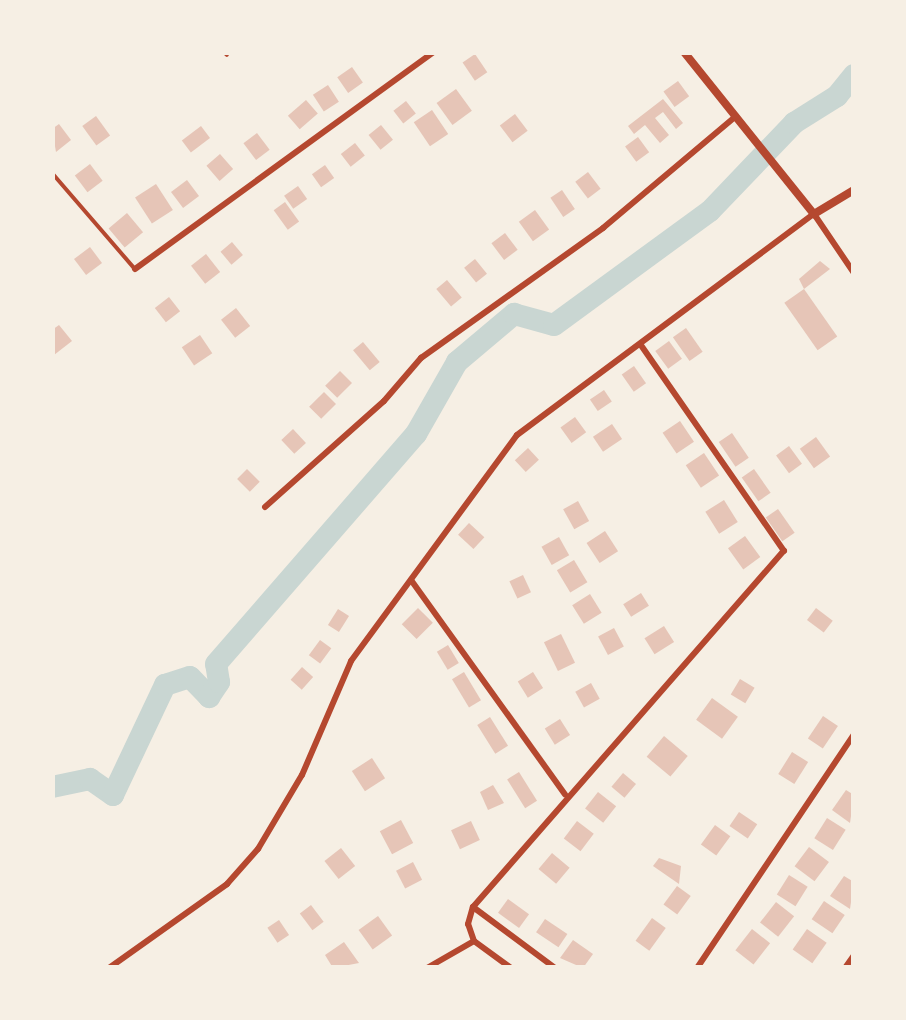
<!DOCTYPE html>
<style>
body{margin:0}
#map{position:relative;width:906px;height:1020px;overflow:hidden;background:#f6efe4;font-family:"Alegreya Sans",sans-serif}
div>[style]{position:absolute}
.river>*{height:22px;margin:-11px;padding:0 11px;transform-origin:11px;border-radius:11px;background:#c9d6d2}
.building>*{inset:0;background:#e6c5b7;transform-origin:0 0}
.service>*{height:4px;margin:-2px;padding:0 2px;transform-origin:2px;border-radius:2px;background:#b5482f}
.minor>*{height:6px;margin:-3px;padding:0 3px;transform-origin:3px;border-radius:3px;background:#b5482f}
.tertiary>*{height:8px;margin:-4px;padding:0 4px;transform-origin:4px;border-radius:4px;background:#b5482f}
span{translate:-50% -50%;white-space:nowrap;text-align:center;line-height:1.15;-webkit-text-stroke:9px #f6efe4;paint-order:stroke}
.frame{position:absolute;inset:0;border:55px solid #f6efe4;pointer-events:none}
</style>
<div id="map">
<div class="river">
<i style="left:52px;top:787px;width:39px;rotate:-12deg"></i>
<i style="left:90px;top:779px;width:28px;rotate:35deg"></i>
<i style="left:113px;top:795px;width:122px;rotate:-64.7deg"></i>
<i style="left:165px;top:685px;width:26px;rotate:-18deg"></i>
<i style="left:190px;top:677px;width:28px;rotate:46deg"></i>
<i style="left:209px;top:697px;width:18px;rotate:-56deg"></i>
<i style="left:219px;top:682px;width:18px;rotate:-99deg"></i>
<i style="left:216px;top:664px;width:305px;rotate:-49deg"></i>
<i style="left:416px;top:434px;width:83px;rotate:-60.3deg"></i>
<i style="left:457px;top:362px;width:75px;rotate:-40.1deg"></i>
<i style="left:514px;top:314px;width:41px;rotate:15.4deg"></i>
<i style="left:554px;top:325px;width:193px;rotate:-36.2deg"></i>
<i style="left:710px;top:211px;width:122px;rotate:-46.3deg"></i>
<i style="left:794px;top:123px;width:51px;rotate:-32.1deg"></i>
<i style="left:837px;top:96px;width:27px;rotate:-51deg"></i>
</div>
<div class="building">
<i style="left:475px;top:54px;width:22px;height:15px;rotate:56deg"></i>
<i style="left:352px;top:67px;width:19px;height:18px;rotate:55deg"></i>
<i style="left:678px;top:81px;width:19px;height:18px;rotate:54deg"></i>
<i style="left:328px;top:85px;width:20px;height:18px;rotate:57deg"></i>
<i style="left:456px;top:89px;width:27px;height:24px;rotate:54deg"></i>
<i style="clip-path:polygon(663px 99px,683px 123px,676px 129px,663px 112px,655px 118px,669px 135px,660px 143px,645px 125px,634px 134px,628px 126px)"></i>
<i style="left:306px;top:100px;width:18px;height:24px;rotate:49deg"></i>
<i style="left:406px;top:101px;width:16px;height:16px;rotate:52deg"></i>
<i style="left:432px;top:110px;width:29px;height:22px;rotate:56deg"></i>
<i style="left:515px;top:114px;width:21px;height:19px;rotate:53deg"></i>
<i style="left:96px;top:116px;width:24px;height:17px;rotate:54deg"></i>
<i style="clip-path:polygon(59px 124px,71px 140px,56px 152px,52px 129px)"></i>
<i style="left:381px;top:125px;width:19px;height:16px;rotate:51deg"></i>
<i style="left:201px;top:126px;width:15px;height:24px;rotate:53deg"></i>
<i style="left:257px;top:133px;width:21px;height:17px;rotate:53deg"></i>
<i style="left:638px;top:137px;width:19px;height:16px;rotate:54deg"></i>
<i style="left:355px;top:143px;width:16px;height:18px;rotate:52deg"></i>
<i style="left:220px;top:154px;width:20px;height:18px;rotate:49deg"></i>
<i style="left:90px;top:164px;width:21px;height:19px;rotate:53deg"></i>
<i style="left:325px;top:165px;width:16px;height:16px;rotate:55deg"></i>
<i style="left:588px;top:172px;width:21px;height:16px;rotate:53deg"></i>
<i style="left:187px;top:180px;width:20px;height:20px;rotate:53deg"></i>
<i style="left:156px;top:184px;width:31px;height:25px;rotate:57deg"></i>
<i style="left:298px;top:186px;width:16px;height:17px;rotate:55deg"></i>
<i style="left:562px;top:190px;width:23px;height:14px;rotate:56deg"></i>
<i style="left:285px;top:202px;width:24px;height:14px;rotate:54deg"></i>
<i style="left:535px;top:210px;width:24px;height:20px;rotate:54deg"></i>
<i style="left:127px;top:213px;width:25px;height:24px;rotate:50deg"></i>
<i style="left:505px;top:233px;width:21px;height:17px;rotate:53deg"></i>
<i style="left:232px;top:242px;width:17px;height:15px;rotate:50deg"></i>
<i style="left:90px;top:247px;width:20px;height:20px;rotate:53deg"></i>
<i style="left:206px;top:254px;width:23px;height:19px;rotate:52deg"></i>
<i style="left:475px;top:259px;width:19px;height:14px;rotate:51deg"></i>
<i style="clip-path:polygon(820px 261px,830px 269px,804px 289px,799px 279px)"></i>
<i style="left:447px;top:280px;width:23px;height:14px;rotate:50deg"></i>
<i style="left:804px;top:289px;width:58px;height:24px;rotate:55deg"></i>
<i style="left:169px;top:297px;width:18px;height:18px;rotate:52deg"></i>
<i style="left:236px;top:308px;width:23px;height:19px;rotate:52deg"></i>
<i style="clip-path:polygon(59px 325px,72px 341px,54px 355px,52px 330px)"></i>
<i style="left:686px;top:328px;width:29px;height:16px;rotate:55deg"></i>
<i style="left:200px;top:335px;width:22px;height:22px;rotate:56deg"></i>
<i style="left:669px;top:341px;width:22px;height:17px;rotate:54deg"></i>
<i style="left:363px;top:342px;width:26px;height:13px;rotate:50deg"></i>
<i style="left:634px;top:366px;width:21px;height:15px;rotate:55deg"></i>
<i style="left:340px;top:371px;width:17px;height:21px;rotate:45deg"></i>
<i style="left:604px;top:390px;width:14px;height:17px;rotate:56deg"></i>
<i style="left:324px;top:392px;width:17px;height:21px;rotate:45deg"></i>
<i style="left:575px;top:417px;width:19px;height:18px;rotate:54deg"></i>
<i style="left:680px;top:421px;width:25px;height:21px;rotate:56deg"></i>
<i style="left:612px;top:424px;width:18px;height:23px;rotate:56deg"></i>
<i style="left:293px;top:429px;width:19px;height:16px;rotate:47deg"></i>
<i style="left:732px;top:433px;width:30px;height:16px;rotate:56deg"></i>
<i style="left:816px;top:437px;width:24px;height:20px;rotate:54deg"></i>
<i style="left:789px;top:446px;width:22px;height:16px;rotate:54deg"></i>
<i style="left:528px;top:448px;width:16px;height:18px;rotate:47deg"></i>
<i style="left:704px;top:453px;width:27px;height:22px;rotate:56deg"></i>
<i style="left:247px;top:469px;width:18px;height:14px;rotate:45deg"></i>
<i style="left:754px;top:469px;width:29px;height:15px;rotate:55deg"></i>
<i style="left:724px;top:500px;width:26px;height:22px;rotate:58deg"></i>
<i style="left:578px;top:501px;width:23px;height:17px;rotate:61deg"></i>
<i style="left:778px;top:509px;width:29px;height:15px;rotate:55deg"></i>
<i style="left:469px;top:523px;width:21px;height:16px;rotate:43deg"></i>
<i style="left:605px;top:531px;width:24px;height:22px;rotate:57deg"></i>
<i style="left:745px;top:536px;width:26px;height:21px;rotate:54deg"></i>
<i style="left:559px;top:537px;width:21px;height:20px;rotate:61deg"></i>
<i style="left:574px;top:560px;width:26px;height:20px;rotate:59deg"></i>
<i style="left:523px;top:575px;width:19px;height:15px;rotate:65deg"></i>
<i style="left:641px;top:593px;width:15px;height:21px;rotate:58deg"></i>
<i style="left:590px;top:594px;width:22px;height:21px;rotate:58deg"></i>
<i style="left:418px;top:608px;width:21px;height:23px;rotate:45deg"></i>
<i style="left:816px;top:608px;width:21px;height:15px;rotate:37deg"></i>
<i style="left:338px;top:609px;width:13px;height:19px;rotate:32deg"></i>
<i style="left:664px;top:626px;width:19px;height:23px;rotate:58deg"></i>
<i style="left:614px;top:628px;width:21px;height:18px;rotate:62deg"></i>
<i style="left:561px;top:634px;width:32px;height:19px;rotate:64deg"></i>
<i style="left:320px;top:640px;width:14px;height:19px;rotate:36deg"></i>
<i style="left:448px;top:645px;width:21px;height:13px;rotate:59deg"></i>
<i style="left:302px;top:667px;width:15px;height:17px;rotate:42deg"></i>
<i style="left:464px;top:672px;width:33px;height:14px;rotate:59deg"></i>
<i style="left:533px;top:672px;width:19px;height:18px;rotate:58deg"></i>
<i style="left:740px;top:679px;width:17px;height:18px;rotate:31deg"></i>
<i style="left:591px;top:683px;width:18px;height:18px;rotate:61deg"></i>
<i style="left:712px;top:698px;width:32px;height:27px;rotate:36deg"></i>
<i style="left:823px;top:716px;width:18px;height:27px;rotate:34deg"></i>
<i style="left:490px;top:717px;width:34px;height:15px;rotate:58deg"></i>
<i style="left:560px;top:719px;width:19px;height:18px;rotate:58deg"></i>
<i style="left:664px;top:736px;width:31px;height:27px;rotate:40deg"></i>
<i style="left:792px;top:752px;width:19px;height:26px;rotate:32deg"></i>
<i style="left:372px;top:758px;width:24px;height:24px;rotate:57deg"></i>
<i style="left:519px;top:772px;width:34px;height:14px;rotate:58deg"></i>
<i style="left:623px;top:773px;width:17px;height:18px;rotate:40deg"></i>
<i style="clip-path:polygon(493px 785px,504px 803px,488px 810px,480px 792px)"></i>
<i style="clip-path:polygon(846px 790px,854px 795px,850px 823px,832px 810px)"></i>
<i style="left:598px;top:792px;width:23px;height:21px;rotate:38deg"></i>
<i style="left:739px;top:812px;width:22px;height:17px;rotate:34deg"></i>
<i style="left:827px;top:818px;width:22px;height:24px;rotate:32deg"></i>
<i style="left:401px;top:820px;width:26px;height:24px;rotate:62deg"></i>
<i style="left:471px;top:821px;width:21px;height:22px;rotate:65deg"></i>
<i style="left:577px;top:821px;width:21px;height:22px;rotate:37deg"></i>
<i style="left:715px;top:825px;width:19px;height:24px;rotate:36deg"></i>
<i style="left:809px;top:847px;width:25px;height:24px;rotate:37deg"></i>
<i style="left:341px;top:848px;width:23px;height:21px;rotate:52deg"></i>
<i style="left:552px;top:853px;width:23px;height:21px;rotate:40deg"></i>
<i style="clip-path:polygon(659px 858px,681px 866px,679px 884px,653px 866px)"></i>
<i style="left:413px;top:862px;width:20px;height:19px;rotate:63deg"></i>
<i style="left:789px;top:875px;width:22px;height:23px;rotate:32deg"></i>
<i style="clip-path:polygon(844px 876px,854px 882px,850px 909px,830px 896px)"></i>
<i style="left:677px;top:886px;width:17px;height:23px;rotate:36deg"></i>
<i style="left:508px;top:899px;width:26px;height:17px;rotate:36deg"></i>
<i style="left:824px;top:901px;width:25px;height:22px;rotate:34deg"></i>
<i style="left:776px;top:902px;width:23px;height:26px;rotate:38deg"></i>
<i style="left:311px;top:905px;width:21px;height:14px;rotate:53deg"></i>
<i style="left:378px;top:916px;width:24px;height:24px;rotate:54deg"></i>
<i style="left:652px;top:918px;width:17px;height:28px;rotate:36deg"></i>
<i style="left:545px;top:919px;width:27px;height:16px;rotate:34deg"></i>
<i style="left:279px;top:920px;width:18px;height:14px;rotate:56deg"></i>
<i style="left:752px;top:929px;width:23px;height:27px;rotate:38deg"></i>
<i style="left:807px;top:929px;width:24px;height:25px;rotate:35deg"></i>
<i style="clip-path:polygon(573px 940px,593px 954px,583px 968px,560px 958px)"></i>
<i style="clip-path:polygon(344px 942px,359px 963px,333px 968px,325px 955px)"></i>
</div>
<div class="service">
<i style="left:224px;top:52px;width:4px;rotate:45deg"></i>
<i style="left:52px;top:173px;width:125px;rotate:49.2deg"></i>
</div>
<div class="minor">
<i style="left:135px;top:269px;width:369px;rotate:-36deg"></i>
<i style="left:265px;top:507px;width:159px;rotate:-41.7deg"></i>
<i style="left:384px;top:401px;width:57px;rotate:-49.3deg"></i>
<i style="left:421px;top:358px;width:224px;rotate:-35.5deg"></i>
<i style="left:603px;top:228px;width:174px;rotate:-40.1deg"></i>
<i style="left:411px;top:580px;width:264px;rotate:54.3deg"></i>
<i style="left:473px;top:907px;width:102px;rotate:36.6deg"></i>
<i style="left:109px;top:968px;width:145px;rotate:-35.4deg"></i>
<i style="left:227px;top:884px;width:47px;rotate:-48.5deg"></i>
<i style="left:258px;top:849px;width:86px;rotate:-59.3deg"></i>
<i style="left:302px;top:775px;width:124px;rotate:-66.7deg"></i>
<i style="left:351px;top:661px;width:280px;rotate:-53.7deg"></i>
<i style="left:517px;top:435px;width:370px;rotate:-36.7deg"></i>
<i style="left:814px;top:214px;width:71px;rotate:55.9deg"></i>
<i style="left:427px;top:968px;width:54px;rotate:-29.9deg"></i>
<i style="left:511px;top:968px;width:46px;rotate:-143.9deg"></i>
<i style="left:474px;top:941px;width:18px;rotate:-109deg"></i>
<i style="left:468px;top:924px;width:18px;rotate:-74deg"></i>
<i style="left:473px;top:907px;width:473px;rotate:-48.9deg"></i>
<i style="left:784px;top:551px;width:249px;rotate:-124.8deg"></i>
<i style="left:697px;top:968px;width:282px;rotate:-56.1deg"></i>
<i style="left:845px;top:968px;width:16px;rotate:-55deg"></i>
</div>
<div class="tertiary">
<i style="left:684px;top:52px;width:208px;rotate:51.3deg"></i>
<i style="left:814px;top:214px;width:47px;rotate:-31deg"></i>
</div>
<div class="frame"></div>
</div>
